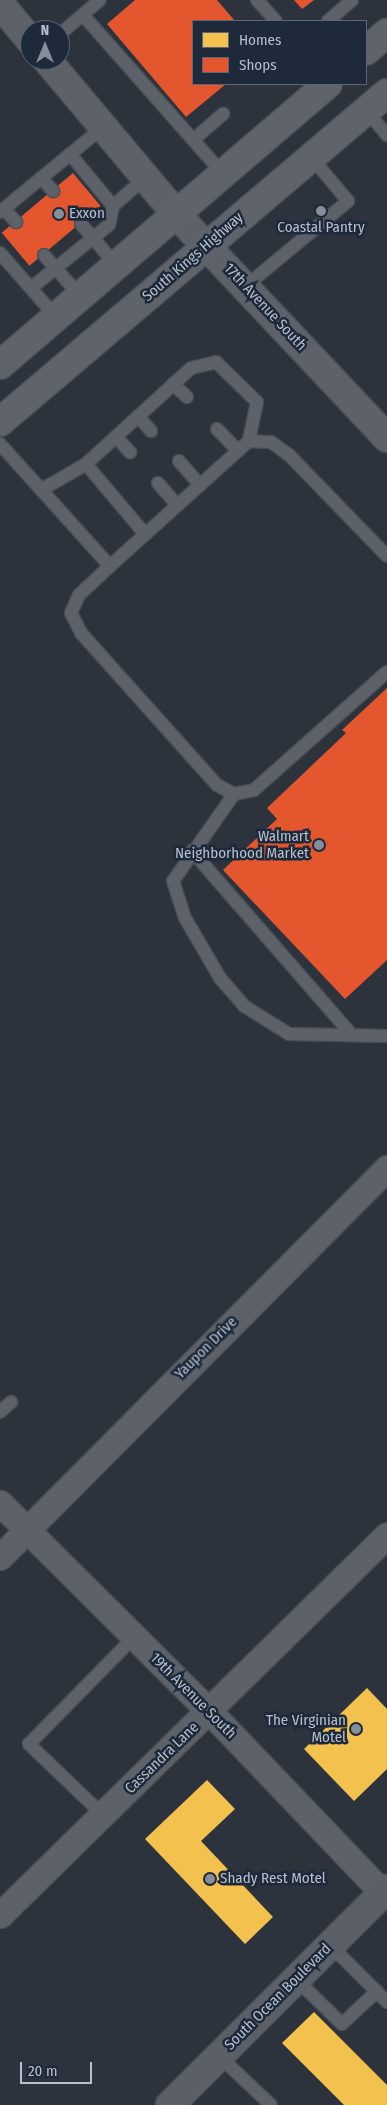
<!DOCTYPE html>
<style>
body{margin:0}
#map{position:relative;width:387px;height:2105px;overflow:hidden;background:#2c333d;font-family:"Fira Sans Condensed",sans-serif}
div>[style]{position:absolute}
.homes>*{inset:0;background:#f2c14e}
.shops>*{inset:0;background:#e4572e;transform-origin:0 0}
.roads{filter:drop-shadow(1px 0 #494e55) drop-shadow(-1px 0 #494e55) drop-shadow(0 1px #494e55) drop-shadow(0 -1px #494e55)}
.service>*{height:12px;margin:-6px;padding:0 6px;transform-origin:6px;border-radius:6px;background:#5d626a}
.minor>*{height:25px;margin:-12.5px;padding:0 12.5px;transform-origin:12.5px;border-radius:12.5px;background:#5d626a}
.tertiary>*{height:28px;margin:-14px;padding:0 14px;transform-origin:14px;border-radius:14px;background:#5d626a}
.secondary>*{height:28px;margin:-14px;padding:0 14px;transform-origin:14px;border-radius:14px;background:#5b6068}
.primary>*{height:28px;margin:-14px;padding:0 14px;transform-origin:14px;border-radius:14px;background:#5f646c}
.dots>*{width:14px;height:14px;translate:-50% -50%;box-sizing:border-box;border:2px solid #1e2939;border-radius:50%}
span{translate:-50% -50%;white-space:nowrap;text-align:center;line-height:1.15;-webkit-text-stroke:5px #1e2939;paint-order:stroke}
.poi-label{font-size:15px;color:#b7bfcd}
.left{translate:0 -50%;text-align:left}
.right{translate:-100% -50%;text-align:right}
.street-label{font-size:15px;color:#b7bfcd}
.legend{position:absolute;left:192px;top:20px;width:175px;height:65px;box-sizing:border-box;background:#1e2939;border:1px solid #5b6574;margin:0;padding:6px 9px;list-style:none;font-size:15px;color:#b7bfcd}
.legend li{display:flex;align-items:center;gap:10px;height:25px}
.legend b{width:25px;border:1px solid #5b6574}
.north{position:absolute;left:20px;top:20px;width:50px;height:50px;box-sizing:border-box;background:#1e2939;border:1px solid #5b6574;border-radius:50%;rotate:0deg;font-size:14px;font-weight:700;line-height:20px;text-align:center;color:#b7bfcd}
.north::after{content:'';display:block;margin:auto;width:18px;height:22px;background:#868e9b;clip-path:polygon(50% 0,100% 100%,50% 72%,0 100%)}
.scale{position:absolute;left:20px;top:2062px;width:72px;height:22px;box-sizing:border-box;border:2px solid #b7bfcd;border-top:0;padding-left:6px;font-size:15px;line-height:18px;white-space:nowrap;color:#b7bfcd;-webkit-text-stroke:4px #1e2939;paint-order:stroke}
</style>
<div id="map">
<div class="homes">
<i style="clip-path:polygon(367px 1688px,387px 1709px,387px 1769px,354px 1801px,304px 1749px)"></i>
<i style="clip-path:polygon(207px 1780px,235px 1809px,201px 1841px,273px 1917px,245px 1944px,145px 1839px)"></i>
<i style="clip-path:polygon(314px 2012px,387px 2085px,387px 2105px,344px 2105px,282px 2043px)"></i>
</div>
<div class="shops">
<i style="clip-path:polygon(135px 0,217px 0,235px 21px,193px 21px,193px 84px,226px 84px,186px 117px,107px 24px)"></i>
<i style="clip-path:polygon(294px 0,314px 0,302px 9px)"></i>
<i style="left:73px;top:173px;width:43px;height:93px;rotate:50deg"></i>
<i style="clip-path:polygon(387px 688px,387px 960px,345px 999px,223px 870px,277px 819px,267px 808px,346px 733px,342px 730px)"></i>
</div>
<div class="roads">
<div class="service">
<i style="left:257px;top:0;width:28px;rotate:48deg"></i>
<i style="left:83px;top:15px;width:212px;rotate:48.6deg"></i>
<i style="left:328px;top:21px;width:32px;rotate:-41deg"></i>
<i style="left:60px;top:34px;width:52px;rotate:-40.4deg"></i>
<i style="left:366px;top:110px;width:33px;rotate:50deg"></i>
<i style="left:193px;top:140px;width:40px;rotate:-41deg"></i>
<i style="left:70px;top:154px;width:67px;rotate:50.4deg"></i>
<i style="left:113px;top:206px;width:43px;rotate:-41.2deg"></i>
<i style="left:41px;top:178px;width:18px;rotate:47deg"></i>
<i style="left:4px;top:209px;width:18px;rotate:47deg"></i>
<i style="left:0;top:212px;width:134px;rotate:-39.5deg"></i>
<i style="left:81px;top:224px;width:55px;rotate:49.4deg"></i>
<i style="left:0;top:253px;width:86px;rotate:48.8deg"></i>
<i style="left:44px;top:255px;width:56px;rotate:48.6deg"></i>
<i style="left:246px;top:286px;width:133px;rotate:-39.8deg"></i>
<i style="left:348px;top:201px;width:57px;rotate:-130.1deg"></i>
<i style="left:31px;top:288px;width:100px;rotate:-38.9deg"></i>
<i style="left:109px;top:225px;width:19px;rotate:-78deg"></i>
<i style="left:173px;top:384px;width:19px;rotate:43deg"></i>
<i style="left:138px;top:416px;width:20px;rotate:49deg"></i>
<i style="left:217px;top:429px;width:30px;rotate:46deg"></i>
<i style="left:116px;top:437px;width:21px;rotate:47deg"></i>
<i style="left:0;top:444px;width:164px;rotate:48deg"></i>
<i style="left:110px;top:566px;width:42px;rotate:136.9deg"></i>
<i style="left:79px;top:595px;width:20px;rotate:114deg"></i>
<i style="left:71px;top:613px;width:22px;rotate:63deg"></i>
<i style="left:81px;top:633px;width:204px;rotate:48.2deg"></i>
<i style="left:217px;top:785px;width:19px;rotate:28deg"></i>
<i style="left:234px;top:794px;width:20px;rotate:-11deg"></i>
<i style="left:254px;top:790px;width:178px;rotate:-41.6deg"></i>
<i style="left:179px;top:461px;width:32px;rotate:49deg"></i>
<i style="left:86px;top:464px;width:92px;rotate:49.9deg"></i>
<i style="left:158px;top:483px;width:29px;rotate:49deg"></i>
<i style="left:41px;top:490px;width:52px;rotate:-30deg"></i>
<i style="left:86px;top:464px;width:142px;rotate:-42.4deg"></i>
<i style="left:191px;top:368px;width:26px;rotate:-13deg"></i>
<i style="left:216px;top:362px;width:57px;rotate:44.3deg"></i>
<i style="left:257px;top:402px;width:40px;rotate:102deg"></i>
<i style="left:110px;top:566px;width:187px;rotate:-42deg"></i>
<i style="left:249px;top:441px;width:22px;rotate:3deg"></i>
<i style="left:271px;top:442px;width:24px;rotate:36deg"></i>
<i style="left:290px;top:456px;width:139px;rotate:45.9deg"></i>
<i style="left:234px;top:794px;width:106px;rotate:125deg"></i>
<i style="left:173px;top:881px;width:39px;rotate:72deg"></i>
<i style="left:185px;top:918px;width:69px;rotate:59.7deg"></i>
<i style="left:220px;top:978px;width:37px;rotate:49deg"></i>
<i style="left:244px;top:1006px;width:53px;rotate:31.9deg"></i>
<i style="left:289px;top:1034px;width:98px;rotate:1.2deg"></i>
<i style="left:192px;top:851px;width:241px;rotate:49deg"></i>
<i style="left:0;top:1412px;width:15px;rotate:-42deg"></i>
<i style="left:103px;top:1815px;width:103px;rotate:-136.2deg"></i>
<i style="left:29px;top:1744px;width:150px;rotate:-45.5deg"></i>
<i style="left:330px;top:1945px;width:81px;rotate:45deg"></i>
<i style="left:296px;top:1979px;width:64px;rotate:44.4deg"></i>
<i style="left:342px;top:2024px;width:48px;rotate:-43.3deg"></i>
<i style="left:219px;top:2056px;width:71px;rotate:43.3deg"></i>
</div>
<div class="minor">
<i style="left:0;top:1503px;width:296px;rotate:44.9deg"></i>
<i style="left:210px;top:1712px;width:250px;rotate:46.3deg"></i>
<i style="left:0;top:1557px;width:549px;rotate:-45.15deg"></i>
<i style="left:0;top:1915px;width:542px;rotate:-44.48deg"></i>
</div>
<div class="tertiary">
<i style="left:0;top:4px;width:47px;rotate:50.2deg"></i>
<i style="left:47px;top:60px;width:201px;rotate:50deg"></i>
<i style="left:176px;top:214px;width:308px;rotate:46.7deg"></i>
</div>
<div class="secondary">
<i style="left:170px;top:2105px;width:306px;rotate:-44.9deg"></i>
</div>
<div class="primary">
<i style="left:366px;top:51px;width:28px;rotate:-41deg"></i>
<i style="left:0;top:365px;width:432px;rotate:-40.6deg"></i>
<i style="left:0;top:422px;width:508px;rotate:-40.37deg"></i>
</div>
</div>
<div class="dots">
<i style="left:321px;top:211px;background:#868e9b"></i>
<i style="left:59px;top:214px;background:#868e9b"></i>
<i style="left:319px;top:845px;background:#868e9b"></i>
<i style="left:356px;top:1729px;background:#868e9b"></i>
<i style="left:210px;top:1879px;background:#868e9b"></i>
</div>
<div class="poi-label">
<span class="left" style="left:69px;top:214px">Exxon</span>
<span style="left:321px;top:228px">Coastal Pantry</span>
<span class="right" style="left:309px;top:845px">Walmart<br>Neighborhood Market</span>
<span class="right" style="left:346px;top:1729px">The Virginian<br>Motel</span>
<span class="left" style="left:220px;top:1879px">Shady Rest Motel</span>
</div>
<div class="street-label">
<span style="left:193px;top:257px;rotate:-41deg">South Kings Highway</span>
<span style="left:265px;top:307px;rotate:47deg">17th Avenue South</span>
<span style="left:206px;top:1348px;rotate:-45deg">Yaupon Drive</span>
<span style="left:193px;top:1696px;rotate:45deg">19th Avenue South</span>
<span style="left:162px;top:1758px;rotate:-44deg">Cassandra Lane</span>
<span style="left:278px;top:1997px;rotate:-45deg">South Ocean Boulevard</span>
</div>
<ul class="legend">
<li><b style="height:14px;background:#f2c14e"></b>Homes</li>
<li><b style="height:14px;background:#e4572e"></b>Shops</li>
</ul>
<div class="north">N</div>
<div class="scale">20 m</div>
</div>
